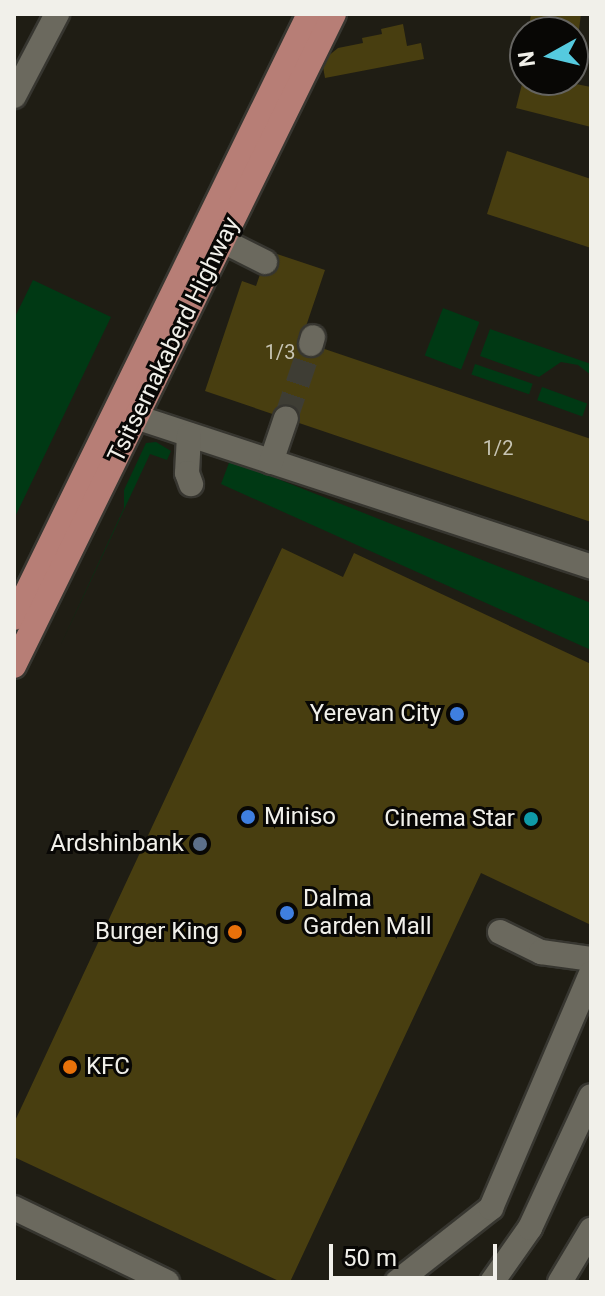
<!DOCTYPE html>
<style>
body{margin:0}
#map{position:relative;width:605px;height:1296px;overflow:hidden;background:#1f1d14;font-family:Roboto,sans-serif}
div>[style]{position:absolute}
.green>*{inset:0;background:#003914;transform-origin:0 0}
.building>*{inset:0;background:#483e10}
.minor-tunnel>*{height:24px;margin-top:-12px;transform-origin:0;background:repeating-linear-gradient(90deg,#3e3d34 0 24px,transparent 0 36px)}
.roads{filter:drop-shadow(2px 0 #373630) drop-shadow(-2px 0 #373630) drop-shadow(0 2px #373630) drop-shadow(0 -2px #373630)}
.minor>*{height:24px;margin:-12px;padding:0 12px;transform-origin:12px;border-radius:12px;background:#6b695e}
.major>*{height:24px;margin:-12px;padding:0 12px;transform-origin:12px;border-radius:12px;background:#b77e76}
.dots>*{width:22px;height:22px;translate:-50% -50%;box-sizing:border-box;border:4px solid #080705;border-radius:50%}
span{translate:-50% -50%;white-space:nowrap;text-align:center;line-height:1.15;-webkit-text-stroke:6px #080705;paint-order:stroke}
.number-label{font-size:20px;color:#c7c4b4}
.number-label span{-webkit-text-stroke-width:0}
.street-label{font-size:24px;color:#f1f0ea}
.poi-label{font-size:24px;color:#f1f0ea}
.right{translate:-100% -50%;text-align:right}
.left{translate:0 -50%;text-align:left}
.frame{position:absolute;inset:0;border:16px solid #f1f0ea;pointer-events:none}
.north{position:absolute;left:509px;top:16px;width:80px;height:80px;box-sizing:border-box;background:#080705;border:2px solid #656461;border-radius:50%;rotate:262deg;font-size:22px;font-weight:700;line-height:32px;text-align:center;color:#f1f0ea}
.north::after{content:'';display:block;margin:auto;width:28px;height:36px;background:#55cadf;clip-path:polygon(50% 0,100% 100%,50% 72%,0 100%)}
.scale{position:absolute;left:329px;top:1244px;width:168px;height:36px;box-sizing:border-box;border:4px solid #f1f0ea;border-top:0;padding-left:10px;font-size:24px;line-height:28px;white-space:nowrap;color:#f1f0ea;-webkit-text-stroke:6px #080705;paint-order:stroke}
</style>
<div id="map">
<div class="green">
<i style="clip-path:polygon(33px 280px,111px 317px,14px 519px,14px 319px)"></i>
<i style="left:443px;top:308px;width:39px;height:51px;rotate:21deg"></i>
<i style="clip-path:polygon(490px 329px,591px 364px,591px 375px,578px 365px,561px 362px,539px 377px,480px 356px)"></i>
<i style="left:475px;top:364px;width:61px;height:11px;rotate:19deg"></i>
<i style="left:542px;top:387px;width:48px;height:14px;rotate:20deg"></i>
<i style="clip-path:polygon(156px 442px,171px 451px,167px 460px,150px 454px,57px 653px,124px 508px,124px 490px,146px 443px)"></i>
<i style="clip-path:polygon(230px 460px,591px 603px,591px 650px,221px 484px)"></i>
</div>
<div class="building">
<i style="clip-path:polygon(531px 14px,581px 14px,577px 45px,573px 45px,573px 32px,528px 32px)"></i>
<i style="clip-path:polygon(403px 24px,407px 46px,421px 43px,424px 59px,325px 78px,322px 61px,338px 48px,363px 43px,362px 38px,382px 34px,381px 29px)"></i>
<i style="clip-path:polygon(573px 69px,579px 70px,576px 84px,591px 87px,591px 127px,516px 108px,523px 80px,573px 80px)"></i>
<i style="clip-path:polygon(507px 151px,591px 179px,591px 248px,487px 214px)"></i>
<i style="clip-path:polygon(268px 251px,325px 270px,301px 341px,591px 439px,591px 522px,205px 391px,242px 281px,256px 286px)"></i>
<i style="clip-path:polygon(282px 548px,343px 577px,354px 553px,591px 664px,591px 925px,481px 873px,290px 1282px,281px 1282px,14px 1157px,14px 1123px)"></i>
</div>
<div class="minor-tunnel">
<i style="left:286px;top:418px;width:78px;rotate:-71.3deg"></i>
</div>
<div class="roads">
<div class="minor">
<i style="left:14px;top:96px;width:93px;rotate:-62.3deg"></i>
<i style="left:223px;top:241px;width:47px;rotate:26.6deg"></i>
<i style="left:311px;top:344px;width:7px;rotate:-74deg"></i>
<i style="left:136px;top:417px;width:479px;rotate:18.2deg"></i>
<i style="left:189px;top:435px;width:38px;rotate:93deg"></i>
<i style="left:187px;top:473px;width:12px;rotate:70deg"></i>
<i style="left:271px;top:462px;width:46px;rotate:-71.2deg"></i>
<i style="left:500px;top:932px;width:46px;rotate:26deg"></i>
<i style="left:541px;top:952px;width:50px;rotate:8deg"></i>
<i style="left:14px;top:1208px;width:170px;rotate:25.8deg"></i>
<i style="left:397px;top:1282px;width:120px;rotate:-38.2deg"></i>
<i style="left:491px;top:1208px;width:255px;rotate:-66.9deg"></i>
<i style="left:492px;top:1282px;width:66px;rotate:-54.9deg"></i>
<i style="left:530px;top:1228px;width:145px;rotate:-65.2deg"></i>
<i style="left:560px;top:1282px;width:61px;rotate:-59.2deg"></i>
</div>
<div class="major">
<i style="left:14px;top:618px;width:672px;rotate:-63.97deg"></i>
<i style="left:14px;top:666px;width:726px;rotate:-63.86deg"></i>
</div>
</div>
<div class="dots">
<i style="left:457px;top:714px;background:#3f7fe0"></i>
<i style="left:248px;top:817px;background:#3f7fe0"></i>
<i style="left:531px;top:819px;background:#0f9aa8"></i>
<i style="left:200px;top:844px;background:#5c6f8a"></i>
<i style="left:287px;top:913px;background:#3f7fe0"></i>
<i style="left:235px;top:932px;background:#e8710a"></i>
<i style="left:70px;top:1067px;background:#e8710a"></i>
</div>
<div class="number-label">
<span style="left:280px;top:352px">1/3</span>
<span style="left:498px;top:448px">1/2</span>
</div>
<div class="street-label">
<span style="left:174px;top:340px;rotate:-64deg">Tsitsernakaberd Highway</span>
</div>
<div class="poi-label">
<span class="right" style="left:441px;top:714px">Yerevan City</span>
<span class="left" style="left:264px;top:817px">Miniso</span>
<span class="right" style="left:515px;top:819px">Cinema Star</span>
<span class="right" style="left:184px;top:844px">Ardshinbank</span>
<span class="left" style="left:303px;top:913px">Dalma<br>Garden Mall</span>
<span class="right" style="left:219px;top:932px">Burger King</span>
<span class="left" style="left:86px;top:1067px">KFC</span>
</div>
<div class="frame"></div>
<div class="north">N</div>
<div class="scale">50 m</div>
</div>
